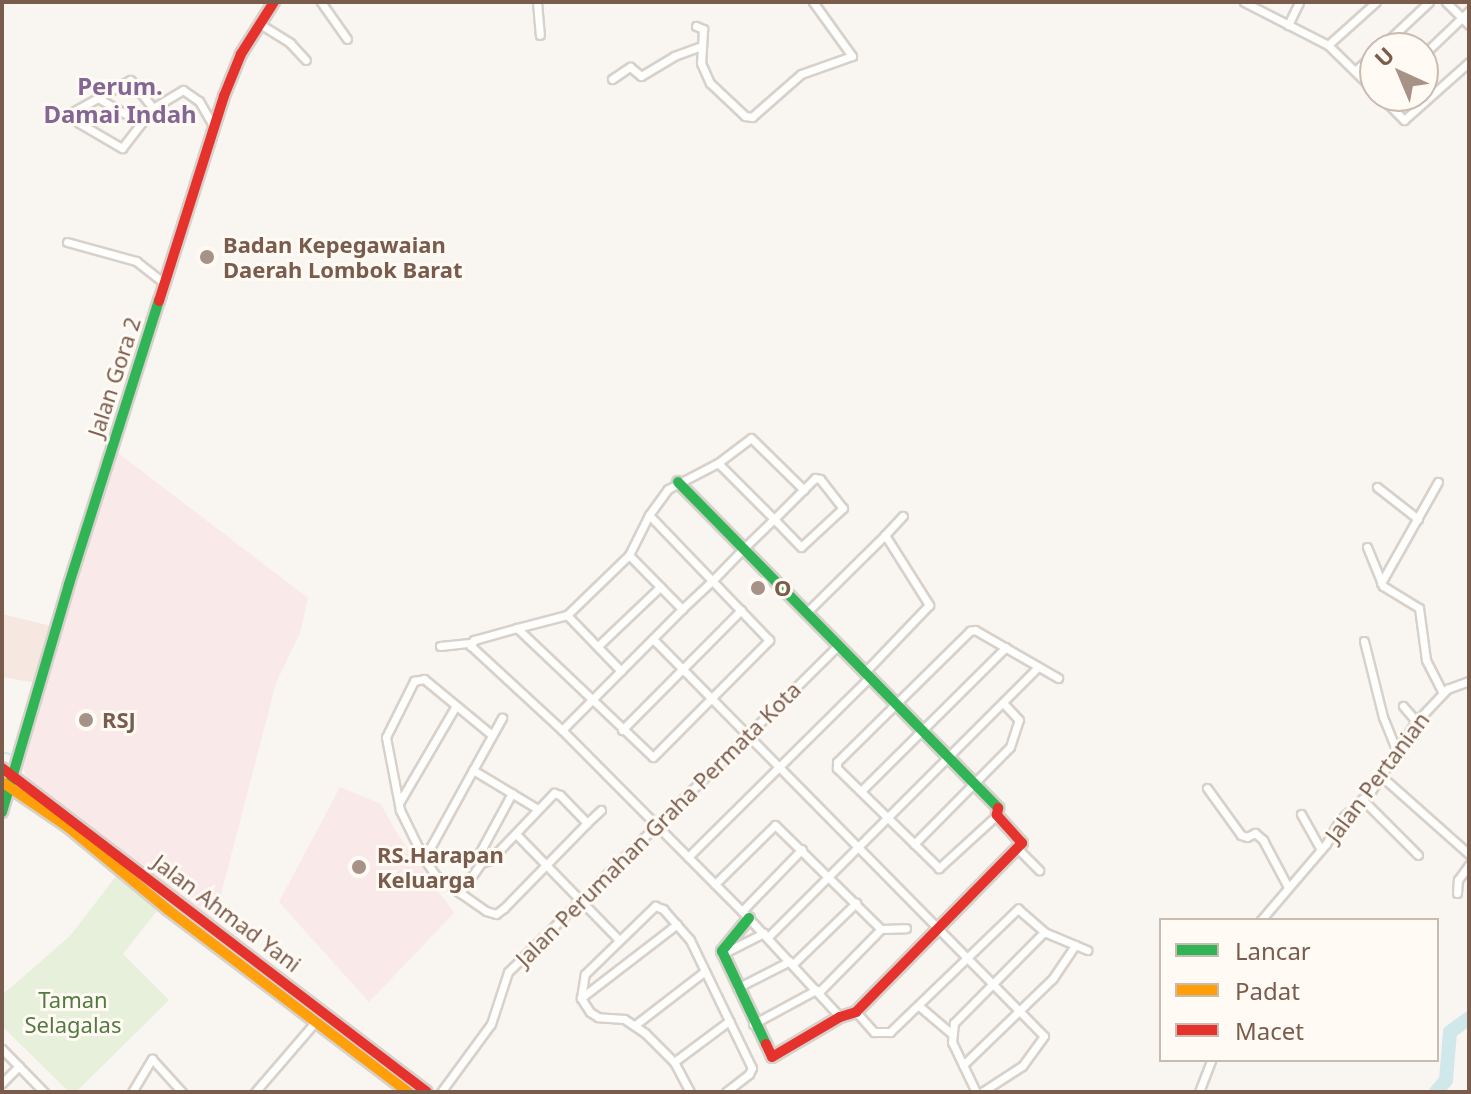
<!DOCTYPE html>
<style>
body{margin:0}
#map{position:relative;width:1471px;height:1094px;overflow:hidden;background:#f9f5f0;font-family:"Noto Sans",sans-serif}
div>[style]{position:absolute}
.commercial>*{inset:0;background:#f6e8e1}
.medical>*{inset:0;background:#fae9e9}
.green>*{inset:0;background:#e7f0db}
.stream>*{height:2px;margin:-1px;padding:0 1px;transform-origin:1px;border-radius:1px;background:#d0e8ea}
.river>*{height:14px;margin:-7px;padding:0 7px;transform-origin:7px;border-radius:7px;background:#d0e8ea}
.roads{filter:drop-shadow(2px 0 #d7d1cb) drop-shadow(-2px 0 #d7d1cb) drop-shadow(0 2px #d7d1cb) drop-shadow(0 -2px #d7d1cb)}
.street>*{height:7px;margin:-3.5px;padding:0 3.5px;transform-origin:3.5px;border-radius:3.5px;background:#fefefd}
.fast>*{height:10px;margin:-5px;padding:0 5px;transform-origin:5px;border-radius:5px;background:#30b455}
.slow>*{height:10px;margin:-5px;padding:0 5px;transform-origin:5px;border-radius:5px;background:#ff9f0a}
.jam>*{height:10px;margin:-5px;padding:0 5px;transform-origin:5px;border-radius:5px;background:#e5322d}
.dots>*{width:22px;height:22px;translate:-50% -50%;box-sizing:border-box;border:4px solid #fffaf3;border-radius:50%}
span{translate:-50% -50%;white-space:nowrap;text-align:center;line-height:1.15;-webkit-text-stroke:6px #fffaf3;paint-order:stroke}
.poi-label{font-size:22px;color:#7a5c4d;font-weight:700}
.left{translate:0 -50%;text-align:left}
.street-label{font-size:22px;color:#7a5c4d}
.park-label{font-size:22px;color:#537a41}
.neighbourhood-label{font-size:24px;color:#846695;font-weight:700}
.frame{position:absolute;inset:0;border:4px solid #7a5c4d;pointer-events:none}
.legend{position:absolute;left:1159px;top:918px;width:280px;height:144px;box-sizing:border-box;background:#fffaf3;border:2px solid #cabbb1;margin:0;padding:10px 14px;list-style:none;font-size:24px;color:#7a5c4d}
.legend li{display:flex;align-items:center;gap:16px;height:40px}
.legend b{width:40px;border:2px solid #cabbb1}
.north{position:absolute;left:1359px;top:32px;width:80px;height:80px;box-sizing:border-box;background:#fffaf3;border:2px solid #cabbb1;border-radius:50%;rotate:316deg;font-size:22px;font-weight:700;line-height:32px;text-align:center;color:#7a5c4d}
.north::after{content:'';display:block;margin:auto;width:28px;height:36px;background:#a69286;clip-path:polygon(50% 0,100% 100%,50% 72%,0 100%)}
</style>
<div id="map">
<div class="commercial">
<i style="clip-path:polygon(2px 614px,51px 626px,36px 683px,2px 677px)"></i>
</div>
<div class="medical">
<i style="clip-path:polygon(118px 453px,308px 598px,300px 633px,276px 683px,214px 921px,31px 786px,20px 762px)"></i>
<i style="clip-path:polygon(340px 787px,381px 804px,396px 832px,454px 913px,369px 1002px,279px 902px)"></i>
</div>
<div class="green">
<i style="clip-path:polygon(117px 875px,160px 907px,123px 954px,169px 1000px,76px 1092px,69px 1092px,2px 1026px,2px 995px,70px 936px)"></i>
</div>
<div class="stream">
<i style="left:2px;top:752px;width:8px;rotate:14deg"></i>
</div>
<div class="river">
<i style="left:1436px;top:1092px;width:16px;rotate:-50deg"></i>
<i style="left:1446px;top:1080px;width:48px;rotate:-85.2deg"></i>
<i style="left:1450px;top:1032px;width:24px;rotate:-36deg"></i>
</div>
<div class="roads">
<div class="street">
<i style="left:321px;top:2px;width:45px;rotate:54.9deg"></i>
<i style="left:537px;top:2px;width:33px;rotate:85deg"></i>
<i style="left:1244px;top:2px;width:94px;rotate:27.1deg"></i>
<i style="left:1328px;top:45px;width:64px;rotate:-41.9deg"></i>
<i style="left:1446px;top:2px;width:33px;rotate:45deg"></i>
<i style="left:260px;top:24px;width:36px;rotate:32deg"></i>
<i style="left:290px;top:43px;width:23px;rotate:47deg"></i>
<i style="left:1288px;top:25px;width:25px;rotate:-64deg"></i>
<i style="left:696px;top:26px;width:8px;rotate:23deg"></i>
<i style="left:703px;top:29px;width:17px;rotate:93deg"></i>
<i style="left:1328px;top:45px;width:66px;rotate:44.4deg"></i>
<i style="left:1380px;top:48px;width:67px;rotate:-43.2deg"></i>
<i style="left:1423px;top:55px;width:64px;rotate:-43.7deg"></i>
<i style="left:1355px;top:71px;width:27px;rotate:-42deg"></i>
<i style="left:612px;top:79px;width:22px;rotate:-34deg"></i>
<i style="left:630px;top:67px;width:14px;rotate:39deg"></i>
<i style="left:641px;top:76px;width:39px;rotate:-31deg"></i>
<i style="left:674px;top:56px;width:30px;rotate:-20deg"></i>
<i style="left:702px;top:46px;width:17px;rotate:93deg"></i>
<i style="left:701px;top:63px;width:22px;rotate:66deg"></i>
<i style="left:710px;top:83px;width:48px;rotate:43.3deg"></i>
<i style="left:745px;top:116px;width:7px;rotate:8deg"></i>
<i style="left:752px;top:117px;width:65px;rotate:-41.3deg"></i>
<i style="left:801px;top:74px;width:54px;rotate:-19.4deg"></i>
<i style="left:852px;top:56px;width:67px;rotate:-125.8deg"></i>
<i style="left:1380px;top:96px;width:34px;rotate:45deg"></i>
<i style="left:1404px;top:120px;width:87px;rotate:-41.7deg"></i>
<i style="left:98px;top:98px;width:50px;rotate:30.2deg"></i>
<i style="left:153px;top:108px;width:36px;rotate:-129deg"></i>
<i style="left:130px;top:80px;width:68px;rotate:150.8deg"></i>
<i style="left:71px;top:113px;width:13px;rotate:51deg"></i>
<i style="left:79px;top:123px;width:50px;rotate:30.2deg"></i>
<i style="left:122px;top:148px;width:51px;rotate:-52.2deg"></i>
<i style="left:153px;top:108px;width:35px;rotate:-31deg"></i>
<i style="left:183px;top:90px;width:19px;rotate:35deg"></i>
<i style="left:199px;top:101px;width:30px;rotate:60deg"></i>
<i style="left:67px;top:242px;width:72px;rotate:15.4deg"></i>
<i style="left:136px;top:261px;width:36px;rotate:38deg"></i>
<i style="left:1377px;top:487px;width:52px;rotate:38deg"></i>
<i style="left:649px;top:515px;width:32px;rotate:-54deg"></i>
<i style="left:668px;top:489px;width:56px;rotate:-27.5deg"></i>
<i style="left:718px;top:463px;width:41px;rotate:-37.1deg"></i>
<i style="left:751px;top:438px;width:74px;rotate:44.5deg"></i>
<i style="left:885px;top:535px;width:26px;rotate:-47deg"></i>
<i style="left:1367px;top:547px;width:42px;rotate:67.7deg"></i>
<i style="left:1383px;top:586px;width:42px;rotate:31.4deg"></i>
<i style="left:1419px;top:608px;width:52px;rotate:82.3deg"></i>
<i style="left:1426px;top:660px;width:37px;rotate:63deg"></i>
<i style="left:1381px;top:583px;width:116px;rotate:-60.6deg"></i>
<i style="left:806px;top:613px;width:111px;rotate:-44.6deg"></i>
<i style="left:885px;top:535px;width:83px;rotate:57.8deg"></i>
<i style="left:929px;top:605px;width:91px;rotate:133.7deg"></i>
<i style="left:567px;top:615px;width:86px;rotate:-44.1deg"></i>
<i style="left:517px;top:628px;width:45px;rotate:164.4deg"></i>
<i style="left:474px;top:640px;width:7px;rotate:117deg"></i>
<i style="left:471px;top:646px;width:124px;rotate:42.7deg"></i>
<i style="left:562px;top:730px;width:255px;rotate:45.2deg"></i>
<i style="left:742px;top:911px;width:144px;rotate:47.2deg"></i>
<i style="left:653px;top:639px;width:557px;rotate:45.44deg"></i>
<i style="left:1044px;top:1036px;width:37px;rotate:126deg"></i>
<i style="left:1022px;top:1066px;width:48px;rotate:147deg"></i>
<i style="left:1364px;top:641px;width:78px;rotate:76deg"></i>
<i style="left:1383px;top:717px;width:37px;rotate:68deg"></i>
<i style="left:440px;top:646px;width:30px;rotate:-6deg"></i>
<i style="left:598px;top:646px;width:86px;rotate:-43.6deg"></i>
<i style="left:621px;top:671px;width:78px;rotate:-134deg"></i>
<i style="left:567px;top:615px;width:52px;rotate:165.4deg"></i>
<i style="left:517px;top:628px;width:187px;rotate:43.5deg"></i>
<i style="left:653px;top:757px;width:165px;rotate:-45.2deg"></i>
<i style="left:769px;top:640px;width:173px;rotate:-133.8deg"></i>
<i style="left:649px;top:515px;width:45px;rotate:116.6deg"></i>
<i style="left:629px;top:555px;width:76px;rotate:45.5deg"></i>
<i style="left:1403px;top:706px;width:21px;rotate:49deg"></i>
<i style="left:562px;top:730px;width:170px;rotate:-45.2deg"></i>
<i style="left:682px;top:609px;width:42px;rotate:-43.1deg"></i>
<i style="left:713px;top:580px;width:43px;rotate:-45.9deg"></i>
<i style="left:743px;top:549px;width:43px;rotate:-44.1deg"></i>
<i style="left:774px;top:519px;width:58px;rotate:-45deg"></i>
<i style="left:815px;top:478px;width:5px;rotate:11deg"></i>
<i style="left:820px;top:479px;width:37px;rotate:52deg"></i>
<i style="left:843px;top:508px;width:57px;rotate:137.1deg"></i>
<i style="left:801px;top:547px;width:39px;rotate:-134deg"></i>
<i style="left:774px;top:519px;width:79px;rotate:-135deg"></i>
<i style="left:622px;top:730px;width:169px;rotate:-45.2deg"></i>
<i style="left:473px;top:770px;width:60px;rotate:-60.9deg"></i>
<i style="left:1381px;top:776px;width:118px;rotate:41.6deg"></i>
<i style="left:1207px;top:788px;width:58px;rotate:54.1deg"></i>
<i style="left:1241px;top:835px;width:6px;rotate:18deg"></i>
<i style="left:1247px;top:837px;width:9px;rotate:-27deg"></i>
<i style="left:1255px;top:833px;width:11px;rotate:41deg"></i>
<i style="left:1263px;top:840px;width:53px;rotate:62deg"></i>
<i style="left:861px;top:791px;width:204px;rotate:-44.8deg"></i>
<i style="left:1362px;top:799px;width:79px;rotate:45deg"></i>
<i style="left:399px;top:803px;width:111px;rotate:-59.7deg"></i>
<i style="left:1301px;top:814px;width:41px;rotate:60.9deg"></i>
<i style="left:997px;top:815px;width:79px;rotate:137.6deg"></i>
<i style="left:939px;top:868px;width:143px;rotate:-135.6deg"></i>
<i style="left:837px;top:768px;width:6px;rotate:-90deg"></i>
<i style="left:837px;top:762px;width:187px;rotate:-44.6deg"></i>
<i style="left:970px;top:631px;width:5px;rotate:-11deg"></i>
<i style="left:975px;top:630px;width:96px;rotate:30deg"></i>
<i style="left:587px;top:823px;width:19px;rotate:-43deg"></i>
<i style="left:516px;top:834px;width:148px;rotate:45.8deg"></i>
<i style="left:914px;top:844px;width:136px;rotate:-45.3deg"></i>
<i style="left:1010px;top:747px;width:28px;rotate:-72deg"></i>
<i style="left:1019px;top:720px;width:23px;rotate:-133deg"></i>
<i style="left:1018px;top:849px;width:30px;rotate:45deg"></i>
<i style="left:688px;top:857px;width:257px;rotate:-44.7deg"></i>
<i style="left:424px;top:859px;width:55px;rotate:-116.1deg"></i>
<i style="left:400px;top:810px;width:74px;rotate:-100.9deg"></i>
<i style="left:386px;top:737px;width:63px;rotate:-63.4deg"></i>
<i style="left:414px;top:681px;width:10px;rotate:-11deg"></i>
<i style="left:424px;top:679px;width:88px;rotate:39.5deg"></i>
<i style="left:481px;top:863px;width:11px;rotate:-95deg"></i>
<i style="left:480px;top:852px;width:67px;rotate:-61.5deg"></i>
<i style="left:715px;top:884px;width:84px;rotate:-44.5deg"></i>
<i style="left:775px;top:825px;width:148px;rotate:44.5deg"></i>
<i style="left:881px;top:929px;width:25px;rotate:-2deg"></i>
<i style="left:460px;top:893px;width:37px;rotate:-55deg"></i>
<i style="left:481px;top:863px;width:9px;rotate:-18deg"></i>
<i style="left:490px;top:860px;width:93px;rotate:-46.3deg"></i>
<i style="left:554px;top:793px;width:6px;rotate:18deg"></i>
<i style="left:560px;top:795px;width:39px;rotate:46deg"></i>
<i style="left:587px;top:823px;width:119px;rotate:134.3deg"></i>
<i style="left:504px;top:908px;width:10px;rotate:143deg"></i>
<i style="left:496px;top:914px;width:10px;rotate:-163deg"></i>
<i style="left:486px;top:911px;width:32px;rotate:-145deg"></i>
<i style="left:460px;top:893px;width:28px;rotate:-145deg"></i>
<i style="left:437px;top:877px;width:22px;rotate:-126deg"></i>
<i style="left:424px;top:859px;width:102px;rotate:-61.2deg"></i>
<i style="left:473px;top:770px;width:76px;rotate:31deg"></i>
<i style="left:1457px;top:893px;width:13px;rotate:-86deg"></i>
<i style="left:1458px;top:880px;width:19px;rotate:-54deg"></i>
<i style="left:742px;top:911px;width:86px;rotate:-45.9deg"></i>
<i style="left:1261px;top:920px;width:100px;rotate:-49.5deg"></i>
<i style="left:1326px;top:844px;width:28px;rotate:-60deg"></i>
<i style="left:1340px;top:820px;width:42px;rotate:-43.1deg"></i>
<i style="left:1371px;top:791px;width:81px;rotate:-57.1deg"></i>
<i style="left:1415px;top:723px;width:47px;rotate:-46.7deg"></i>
<i style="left:1447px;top:689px;width:23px;rotate:-20deg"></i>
<i style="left:768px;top:937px;width:382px;rotate:-45deg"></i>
<i style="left:722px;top:954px;width:47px;rotate:-26.6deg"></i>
<i style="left:793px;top:964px;width:88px;rotate:-44.1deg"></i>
<i style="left:737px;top:988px;width:59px;rotate:-27deg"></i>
<i style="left:819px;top:992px;width:88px;rotate:-45.5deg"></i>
<i style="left:581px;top:998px;width:121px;rotate:-37.6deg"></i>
<i style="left:919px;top:1006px;width:43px;rotate:40.3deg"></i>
<i style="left:856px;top:1012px;width:27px;rotate:48deg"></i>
<i style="left:874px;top:1032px;width:16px"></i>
<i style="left:890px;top:1032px;width:178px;rotate:-43.9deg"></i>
<i style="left:1018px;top:909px;width:35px;rotate:41deg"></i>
<i style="left:753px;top:1024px;width:72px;rotate:-28.4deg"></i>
<i style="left:635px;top:1025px;width:88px;rotate:-37.6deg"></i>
<i style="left:2px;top:1049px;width:60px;rotate:45.7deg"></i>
<i style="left:674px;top:1062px;width:69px;rotate:-36.7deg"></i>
<i style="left:963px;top:1065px;width:125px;rotate:-44deg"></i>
<i style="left:1053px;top:978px;width:40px;rotate:-56deg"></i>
<i style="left:2px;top:1083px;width:24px;rotate:-45deg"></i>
<i style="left:132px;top:1092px;width:39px;rotate:-59deg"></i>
<i style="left:152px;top:1059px;width:45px;rotate:47.7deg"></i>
<i style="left:255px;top:1092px;width:94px;rotate:-49.3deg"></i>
<i style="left:441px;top:1092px;width:84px;rotate:-53.7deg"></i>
<i style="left:491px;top:1024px;width:55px;rotate:-71.9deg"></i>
<i style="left:508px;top:972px;width:465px;rotate:-44.7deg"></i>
<i style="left:690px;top:1092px;width:34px;rotate:-118deg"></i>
<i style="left:674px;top:1062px;width:41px;rotate:-135deg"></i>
<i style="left:645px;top:1033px;width:25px;rotate:-146deg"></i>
<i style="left:624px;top:1019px;width:26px;rotate:-176deg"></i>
<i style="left:598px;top:1017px;width:9px;rotate:-148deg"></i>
<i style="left:590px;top:1012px;width:17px;rotate:-123deg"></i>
<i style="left:581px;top:998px;width:24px;rotate:-81deg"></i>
<i style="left:585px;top:974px;width:98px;rotate:-44.2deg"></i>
<i style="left:655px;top:906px;width:9px;rotate:21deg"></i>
<i style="left:663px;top:909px;width:41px;rotate:48.9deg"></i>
<i style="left:690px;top:940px;width:142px;rotate:64.2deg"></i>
<i style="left:752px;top:1068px;width:7px;rotate:117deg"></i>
<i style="left:749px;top:1074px;width:29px;rotate:142deg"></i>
<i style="left:976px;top:1092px;width:55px;rotate:-115.6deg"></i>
<i style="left:952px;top:1042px;width:19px;rotate:-84deg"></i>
<i style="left:954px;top:1023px;width:128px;rotate:-45.3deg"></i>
<i style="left:1044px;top:932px;width:47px;rotate:22.7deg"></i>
<i style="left:1199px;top:1092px;width:34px;rotate:-69deg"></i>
</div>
<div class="fast">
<i style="left:678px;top:482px;width:457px;rotate:45.5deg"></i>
<i style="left:2px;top:812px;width:238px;rotate:-73.6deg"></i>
<i style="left:69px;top:584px;width:297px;rotate:-72.4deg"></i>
<i style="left:749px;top:918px;width:43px;rotate:129.3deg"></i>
<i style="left:722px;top:951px;width:103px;rotate:64.7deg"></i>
</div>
<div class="slow">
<i style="left:2px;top:782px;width:80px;rotate:34.3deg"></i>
<i style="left:68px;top:827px;width:129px;rotate:39.6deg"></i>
<i style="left:167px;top:909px;width:303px;rotate:37.2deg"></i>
</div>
<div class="jam">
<i style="left:159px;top:301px;width:215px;rotate:-72.4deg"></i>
<i style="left:224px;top:96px;width:45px;rotate:-68deg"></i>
<i style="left:241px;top:54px;width:62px;rotate:-57.6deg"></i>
<i style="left:2px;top:768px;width:534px;rotate:37.32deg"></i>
<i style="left:766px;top:1044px;width:14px;rotate:65deg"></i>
<i style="left:772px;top:1057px;width:79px;rotate:-30.5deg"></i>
<i style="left:840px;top:1017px;width:17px;rotate:-17deg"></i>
<i style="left:856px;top:1012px;width:237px;rotate:-45.5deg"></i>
<i style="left:1022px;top:843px;width:38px;rotate:-132deg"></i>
<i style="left:997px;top:815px;width:7px;rotate:-82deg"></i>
</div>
</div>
<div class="dots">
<i style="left:207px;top:257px;background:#a69286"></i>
<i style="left:758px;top:588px;background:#a69286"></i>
<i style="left:86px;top:720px;background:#a69286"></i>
<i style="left:359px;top:867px;background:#a69286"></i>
</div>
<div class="poi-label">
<span class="left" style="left:223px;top:257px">Badan Kepegawaian<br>Daerah Lombok Barat</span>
<span class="left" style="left:774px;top:588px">O</span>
<span class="left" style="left:102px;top:720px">RSJ</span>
<span class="left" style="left:377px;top:867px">RS.Harapan<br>Keluarga</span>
</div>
<div class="street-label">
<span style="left:114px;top:377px;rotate:-72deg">Jalan Gora 2</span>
<span style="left:1377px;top:777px;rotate:-53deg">Jalan Pertanian</span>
<span style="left:658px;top:824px;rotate:-45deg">Jalan Perumahan Graha Permata Kota</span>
<span style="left:227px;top:913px;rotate:37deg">Jalan Ahmad Yani</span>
</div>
<div class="park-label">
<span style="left:73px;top:1012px">Taman<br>Selagalas</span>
</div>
<div class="neighbourhood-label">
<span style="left:120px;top:100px">Perum.<br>Damai Indah</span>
</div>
<div class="frame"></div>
<ul class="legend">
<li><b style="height:10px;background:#30b455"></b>Lancar</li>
<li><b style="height:10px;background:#ff9f0a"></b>Padat</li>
<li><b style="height:10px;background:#e5322d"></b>Macet</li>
</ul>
<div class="north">U</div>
</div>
